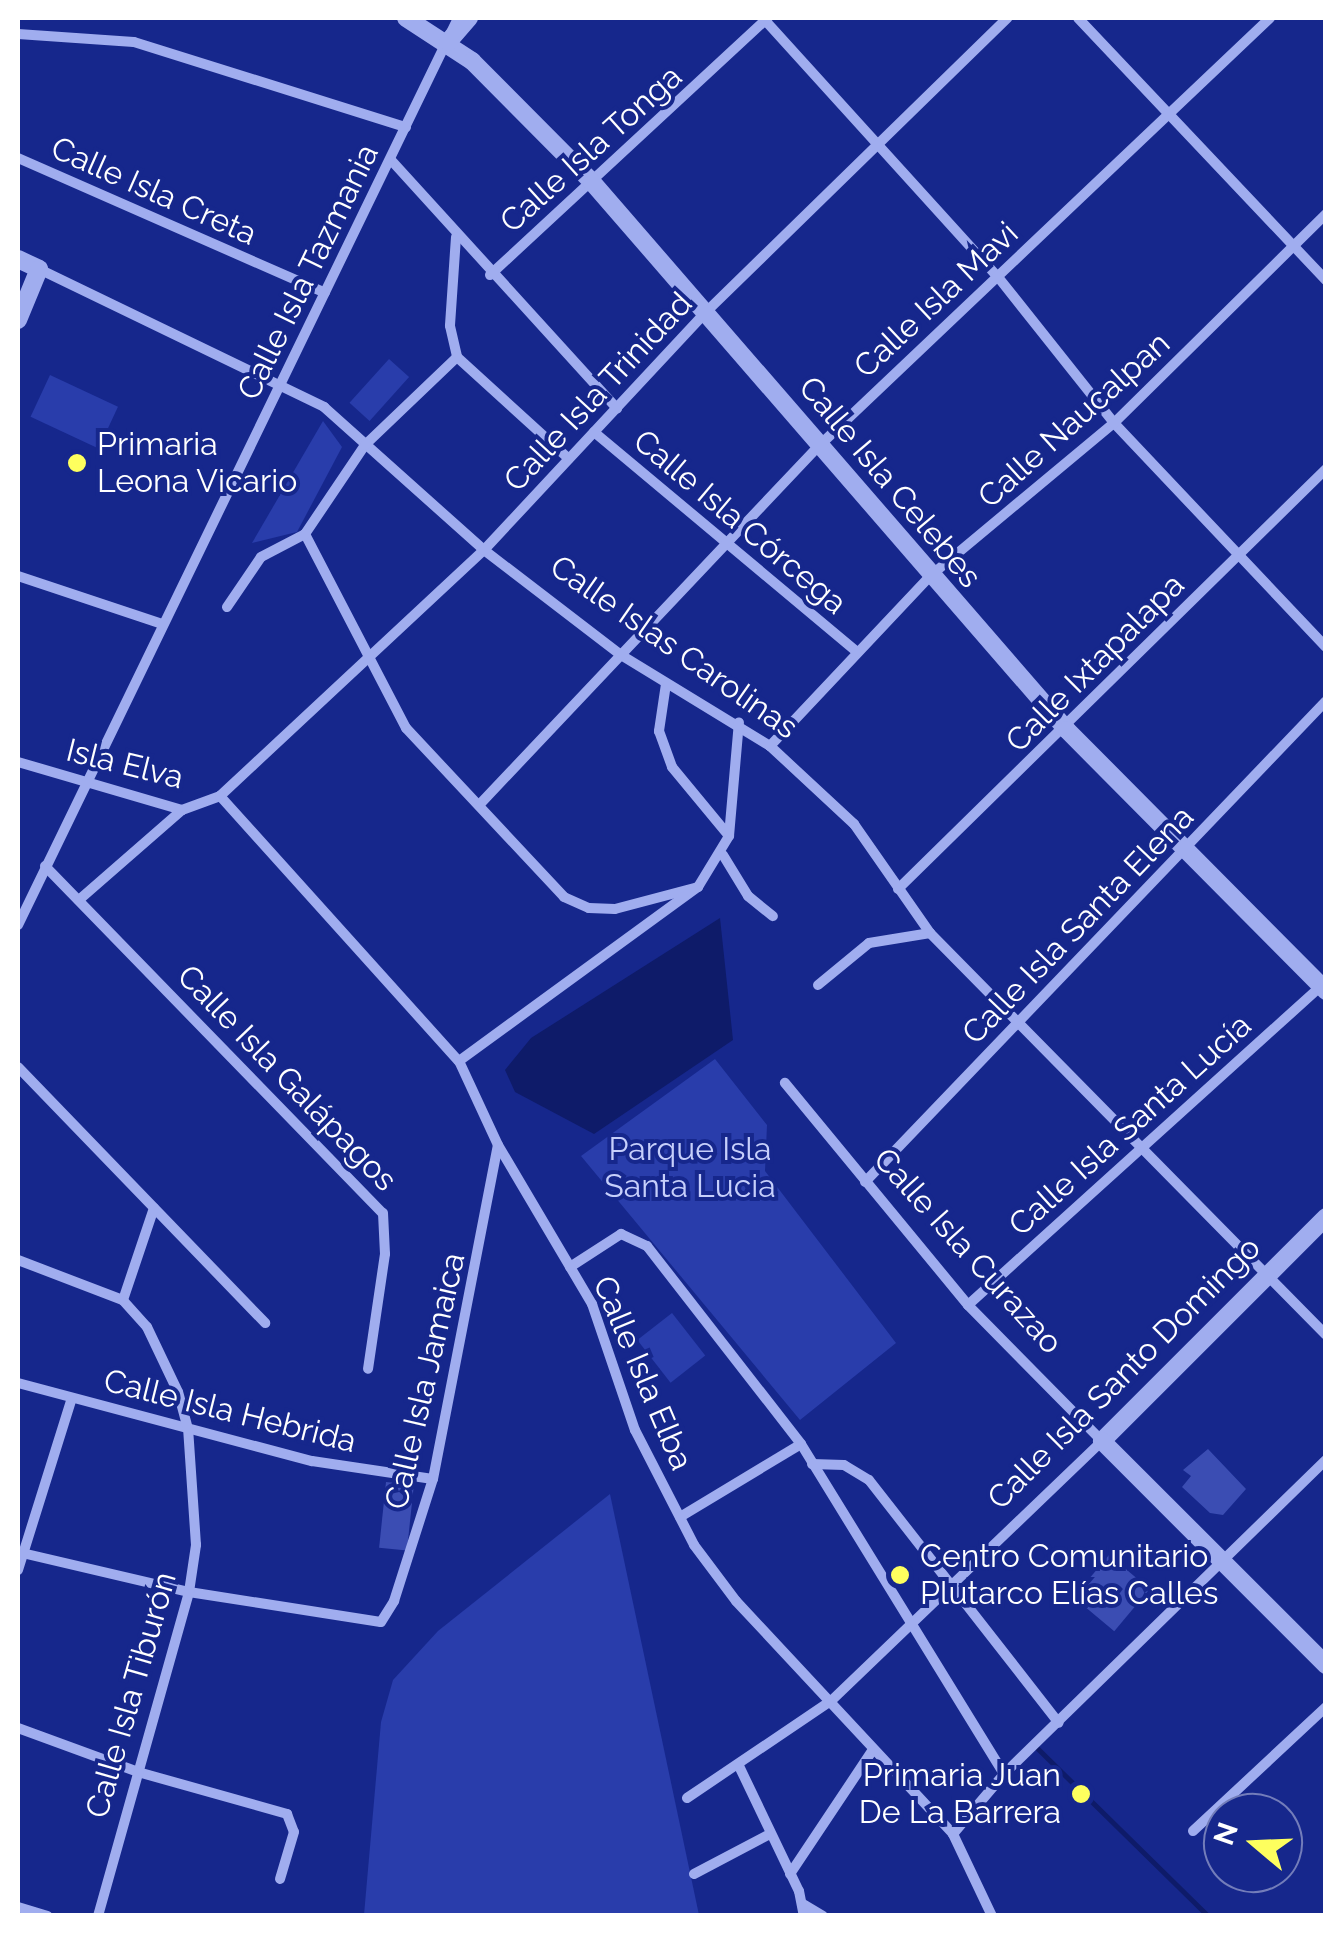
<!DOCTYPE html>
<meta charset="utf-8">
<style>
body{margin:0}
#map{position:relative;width:1343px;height:1933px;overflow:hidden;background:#16278c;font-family:Raleway,sans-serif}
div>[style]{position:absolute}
.green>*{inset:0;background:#293dab;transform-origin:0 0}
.water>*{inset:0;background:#0e1b69}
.stream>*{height:5px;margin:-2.5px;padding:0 2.5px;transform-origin:2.5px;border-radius:2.5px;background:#0e1b69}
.building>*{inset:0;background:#3b4db3;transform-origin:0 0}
.minor>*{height:10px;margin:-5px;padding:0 5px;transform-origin:5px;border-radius:5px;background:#a0adef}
.tertiary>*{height:18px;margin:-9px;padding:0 9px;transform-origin:9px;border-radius:9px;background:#a0adef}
.dots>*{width:28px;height:28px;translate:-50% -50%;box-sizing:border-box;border:5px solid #16278c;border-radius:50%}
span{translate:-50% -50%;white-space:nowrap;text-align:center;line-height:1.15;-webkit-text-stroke:8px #16278c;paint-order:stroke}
.street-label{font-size:32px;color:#fff}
.poi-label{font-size:32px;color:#fff}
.left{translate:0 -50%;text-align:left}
.right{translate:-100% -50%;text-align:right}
.park-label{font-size:32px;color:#c6cffb}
.frame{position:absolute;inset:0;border:20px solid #fff;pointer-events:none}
.north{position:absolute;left:1203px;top:1793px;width:100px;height:100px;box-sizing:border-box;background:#16278c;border:2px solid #737dba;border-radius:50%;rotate:289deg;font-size:28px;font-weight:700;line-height:40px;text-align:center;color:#fff}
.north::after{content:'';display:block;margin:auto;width:35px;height:45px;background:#feff5e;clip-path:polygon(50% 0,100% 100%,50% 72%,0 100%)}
</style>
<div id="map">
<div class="green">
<i style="left:389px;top:359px;width:27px;height:59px;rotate:42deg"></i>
<i style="left:50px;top:375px;width:75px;height:46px;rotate:25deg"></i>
<i style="clip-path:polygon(323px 421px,342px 447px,297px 532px,252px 543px)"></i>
<i style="clip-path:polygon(715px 1059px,767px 1125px,765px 1171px,896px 1343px,800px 1420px,581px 1156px)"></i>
<i style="left:672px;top:1313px;width:54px;height:44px;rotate:52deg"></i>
<i style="clip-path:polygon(610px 1494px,699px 1915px,364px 1915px,381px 1722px,393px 1680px,438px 1631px)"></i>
</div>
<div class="water">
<i style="clip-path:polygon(720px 918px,733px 1040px,594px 1134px,515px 1092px,505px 1070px,531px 1038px)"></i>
</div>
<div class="stream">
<i style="left:1035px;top:1746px;width:243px;rotate:44.5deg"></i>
</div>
<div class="building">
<i style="clip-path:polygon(1208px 1449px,1246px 1489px,1223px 1515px,1210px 1513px,1182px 1487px,1191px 1476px,1183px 1470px)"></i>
<i style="left:386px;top:1482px;width:28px;height:66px;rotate:6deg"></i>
<i style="left:1109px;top:1555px;width:53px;height:55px;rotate:40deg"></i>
</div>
<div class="minor">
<i style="left:763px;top:18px;width:350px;rotate:47.8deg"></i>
<i style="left:998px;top:277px;width:186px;rotate:51.5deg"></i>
<i style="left:1114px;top:423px;width:308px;rotate:46.6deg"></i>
<i style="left:1078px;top:18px;width:361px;rotate:46.6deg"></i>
<i style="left:18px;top:34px;width:116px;rotate:3.9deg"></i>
<i style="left:134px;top:42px;width:285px;rotate:17.4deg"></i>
<i style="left:18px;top:158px;width:335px;rotate:23.7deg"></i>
<i style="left:391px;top:160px;width:336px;rotate:47.7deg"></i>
<i style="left:456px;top:237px;width:89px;rotate:93.9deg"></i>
<i style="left:450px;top:326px;width:32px;rotate:77deg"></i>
<i style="left:457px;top:357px;width:151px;rotate:42.3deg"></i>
<i style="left:39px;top:269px;width:317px;rotate:25.8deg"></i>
<i style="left:324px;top:407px;width:215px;rotate:41.8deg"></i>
<i style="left:484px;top:550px;width:173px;rotate:37.5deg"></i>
<i style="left:621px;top:655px;width:175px;rotate:31.4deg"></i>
<i style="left:770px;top:746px;width:115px;rotate:42.9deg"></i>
<i style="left:854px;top:824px;width:133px;rotate:55.1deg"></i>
<i style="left:930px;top:933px;width:564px;rotate:45.43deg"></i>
<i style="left:490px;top:275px;width:379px;rotate:-42.8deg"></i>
<i style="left:594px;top:432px;width:340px;rotate:39.9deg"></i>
<i style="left:305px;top:534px;width:219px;rotate:62.5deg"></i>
<i style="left:406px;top:728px;width:231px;rotate:46.9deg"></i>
<i style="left:564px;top:897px;width:27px;rotate:24deg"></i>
<i style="left:589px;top:908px;width:26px;rotate:2deg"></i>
<i style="left:615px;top:909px;width:86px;rotate:-14.8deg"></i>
<i style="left:305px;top:534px;width:107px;rotate:-56deg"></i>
<i style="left:365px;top:445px;width:127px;rotate:-43.7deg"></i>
<i style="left:18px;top:576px;width:152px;rotate:18.4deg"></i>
<i style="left:227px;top:607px;width:60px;rotate:-55.8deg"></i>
<i style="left:261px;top:557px;width:50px;rotate:-27.6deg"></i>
<i style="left:666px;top:684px;width:48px;rotate:98.5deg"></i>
<i style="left:659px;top:731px;width:38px;rotate:70deg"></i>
<i style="left:672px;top:767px;width:89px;rotate:50.4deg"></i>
<i style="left:770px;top:746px;width:232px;rotate:-46.7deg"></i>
<i style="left:929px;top:577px;width:241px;rotate:-39.8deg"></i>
<i style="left:1114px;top:423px;width:298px;rotate:-44.6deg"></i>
<i style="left:18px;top:762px;width:171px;rotate:16.3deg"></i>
<i style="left:182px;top:810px;width:40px;rotate:-20.2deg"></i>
<i style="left:220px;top:796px;width:361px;rotate:-43deg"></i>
<i style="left:484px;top:550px;width:323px;rotate:-47deg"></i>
<i style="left:704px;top:314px;width:424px;rotate:-44.3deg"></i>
<i style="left:220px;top:796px;width:357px;rotate:48deg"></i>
<i style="left:459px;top:1061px;width:93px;rotate:65.1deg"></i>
<i style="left:498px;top:1145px;width:185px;rotate:59.4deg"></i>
<i style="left:592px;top:1304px;width:133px;rotate:71.2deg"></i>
<i style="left:635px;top:1430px;width:129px;rotate:62.8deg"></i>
<i style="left:694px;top:1545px;width:70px;rotate:53.1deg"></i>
<i style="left:736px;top:1601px;width:318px;rotate:47deg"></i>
<i style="left:953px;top:1834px;width:91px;rotate:64.6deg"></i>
<i style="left:481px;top:803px;width:494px;rotate:-46.6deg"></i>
<i style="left:821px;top:444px;width:619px;rotate:-43.49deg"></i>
<i style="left:723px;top:855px;width:48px;rotate:58.6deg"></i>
<i style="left:748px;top:896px;width:32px;rotate:39deg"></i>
<i style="left:45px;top:866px;width:484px;rotate:45.8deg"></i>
<i style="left:383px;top:1213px;width:41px;rotate:87.2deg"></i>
<i style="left:385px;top:1254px;width:116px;rotate:98.4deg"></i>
<i style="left:898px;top:889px;width:600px;rotate:-44.46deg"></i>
<i style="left:80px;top:899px;width:135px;rotate:-41.1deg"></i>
<i style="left:18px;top:925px;width:1008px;rotate:-64.12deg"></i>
<i style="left:818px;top:985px;width:66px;rotate:-39.5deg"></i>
<i style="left:869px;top:943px;width:62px;rotate:-9.3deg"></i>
<i style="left:459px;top:1061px;width:296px;rotate:-36.1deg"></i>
<i style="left:698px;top:887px;width:60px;rotate:-58.7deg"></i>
<i style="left:729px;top:836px;width:114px;rotate:-85deg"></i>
<i style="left:18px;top:1067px;width:356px;rotate:46deg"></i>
<i style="left:865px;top:1182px;width:666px;rotate:-46.22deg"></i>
<i style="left:18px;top:1260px;width:112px;rotate:20.9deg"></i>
<i style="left:570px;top:1267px;width:61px;rotate:-32.9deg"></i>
<i style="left:621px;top:1234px;width:29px;rotate:25deg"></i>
<i style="left:647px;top:1246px;width:251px;rotate:52.1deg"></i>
<i style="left:801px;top:1444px;width:387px;rotate:58.4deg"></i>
<i style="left:968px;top:1305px;width:479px;rotate:-42.1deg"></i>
<i style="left:18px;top:1383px;width:304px;rotate:14.9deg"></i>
<i style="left:312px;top:1461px;width:122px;rotate:8.5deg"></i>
<i style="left:812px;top:1464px;width:32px;rotate:2deg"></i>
<i style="left:844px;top:1465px;width:29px;rotate:31deg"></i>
<i style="left:869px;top:1480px;width:308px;rotate:52deg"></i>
<i style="left:680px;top:1517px;width:141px;rotate:-31.1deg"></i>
<i style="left:18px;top:1552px;width:176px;rotate:13.2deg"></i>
<i style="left:189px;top:1592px;width:194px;rotate:8.9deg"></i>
<i style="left:381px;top:1622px;width:25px;rotate:-58deg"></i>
<i style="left:394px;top:1601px;width:128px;rotate:-72.3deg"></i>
<i style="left:433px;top:1479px;width:339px;rotate:-79deg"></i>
<i style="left:18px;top:1570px;width:180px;rotate:-72.6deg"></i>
<i style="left:18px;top:1728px;width:128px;rotate:20.1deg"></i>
<i style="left:138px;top:1772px;width:155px;rotate:15.7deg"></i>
<i style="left:287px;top:1814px;width:19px;rotate:69deg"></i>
<i style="left:294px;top:1832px;width:49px;rotate:106.6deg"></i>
<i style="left:739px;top:1766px;width:139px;rotate:64.4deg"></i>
<i style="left:799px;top:1891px;width:25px;rotate:79deg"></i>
<i style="left:687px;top:1798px;width:174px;rotate:-34deg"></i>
<i style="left:831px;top:1701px;width:376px;rotate:-43.8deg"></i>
<i style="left:1102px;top:1441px;width:191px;rotate:-134.6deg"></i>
<i style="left:968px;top:1305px;width:288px;rotate:-129.5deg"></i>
<i style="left:1193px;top:1831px;width:182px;rotate:-43deg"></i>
<i style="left:953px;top:1834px;width:79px;rotate:-49.6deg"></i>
<i style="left:1004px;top:1774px;width:450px;rotate:-44.3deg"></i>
<i style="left:694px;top:1874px;width:84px;rotate:-27.8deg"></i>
<i style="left:790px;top:1874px;width:148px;rotate:-56.3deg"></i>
<i style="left:803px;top:1904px;width:23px;rotate:31deg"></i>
<i style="left:18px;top:1907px;width:31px;rotate:17deg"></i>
<i style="left:98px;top:1916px;width:337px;rotate:-74.3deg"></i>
<i style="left:189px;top:1592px;width:48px;rotate:-81.5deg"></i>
<i style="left:196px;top:1545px;width:116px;rotate:-93.9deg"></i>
<i style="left:188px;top:1429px;width:38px;rotate:-105deg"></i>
<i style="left:178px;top:1392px;width:72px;rotate:-115.5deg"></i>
<i style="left:147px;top:1327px;width:36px;rotate:-132deg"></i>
<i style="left:123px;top:1300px;width:97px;rotate:-71.4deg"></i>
</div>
<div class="tertiary">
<i style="left:406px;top:18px;width:79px;rotate:33.1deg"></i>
<i style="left:472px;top:61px;width:170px;rotate:45.2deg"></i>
<i style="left:592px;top:182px;width:725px;rotate:49.08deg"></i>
<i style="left:1067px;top:730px;width:368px;rotate:45.2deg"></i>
<i style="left:448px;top:42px;width:32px;rotate:-49deg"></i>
<i style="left:18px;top:259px;width:23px;rotate:25deg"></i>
<i style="left:39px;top:269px;width:55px;rotate:112.4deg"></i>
<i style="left:1326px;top:1217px;width:317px;rotate:135deg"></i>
<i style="left:1102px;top:1441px;width:317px;rotate:45deg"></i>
</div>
<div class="dots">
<i style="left:77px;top:463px;background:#feff5e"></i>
<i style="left:900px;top:1575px;background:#feff5e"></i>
<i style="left:1081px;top:1794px;background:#feff5e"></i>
</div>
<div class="street-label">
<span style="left:591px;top:149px;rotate:-42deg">Calle Isla Tonga</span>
<span style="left:154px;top:191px;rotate:24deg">Calle Isla Creta</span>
<span style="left:308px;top:272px;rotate:-64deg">Calle Isla Tazmania</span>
<span style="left:936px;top:300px;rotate:-43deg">Calle Isla Mavi</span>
<span style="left:598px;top:392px;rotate:-47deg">Calle Isla Trinidad</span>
<span style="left:1074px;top:420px;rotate:-42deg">Calle Naucalpan</span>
<span style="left:890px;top:482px;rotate:50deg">Calle Isla Celebes</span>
<span style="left:740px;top:522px;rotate:40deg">Calle Isla Córcega</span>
<span style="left:674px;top:647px;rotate:35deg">Calle Islas Carolinas</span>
<span style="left:1095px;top:663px;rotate:-45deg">Calle Ixtapalapa</span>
<span style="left:125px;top:764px;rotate:14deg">Isla Elva</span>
<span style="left:1078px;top:925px;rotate:-46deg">Calle Isla Santa Elena</span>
<span style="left:287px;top:1078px;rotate:46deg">Calle Isla Galápagos</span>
<span style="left:1130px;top:1125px;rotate:-42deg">Calle Isla Santa Lucía</span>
<span style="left:968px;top:1251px;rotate:48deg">Calle Isla Curazao</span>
<span style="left:643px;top:1373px;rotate:67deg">Calle Isla Elba</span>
<span style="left:1124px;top:1373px;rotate:-45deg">Calle Isla Santo Domingo</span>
<span style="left:425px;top:1381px;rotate:-77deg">Calle Isla Jamaica</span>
<span style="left:230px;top:1411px;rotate:14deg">Calle Isla Hebrida</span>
<span style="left:131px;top:1695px;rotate:-74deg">Calle Isla Tiburón</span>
</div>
<div class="poi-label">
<span class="left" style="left:97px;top:463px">Primaria<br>Leona Vicario</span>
<span class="left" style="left:920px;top:1575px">Centro Comunitario<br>Plutarco Elías Calles</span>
<span class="right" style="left:1061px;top:1794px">Primaria Juan<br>De La Barrera</span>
</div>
<div class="park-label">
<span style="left:690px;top:1168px">Parque Isla<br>Santa Lucia</span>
</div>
<div class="frame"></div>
<div class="north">N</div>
</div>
